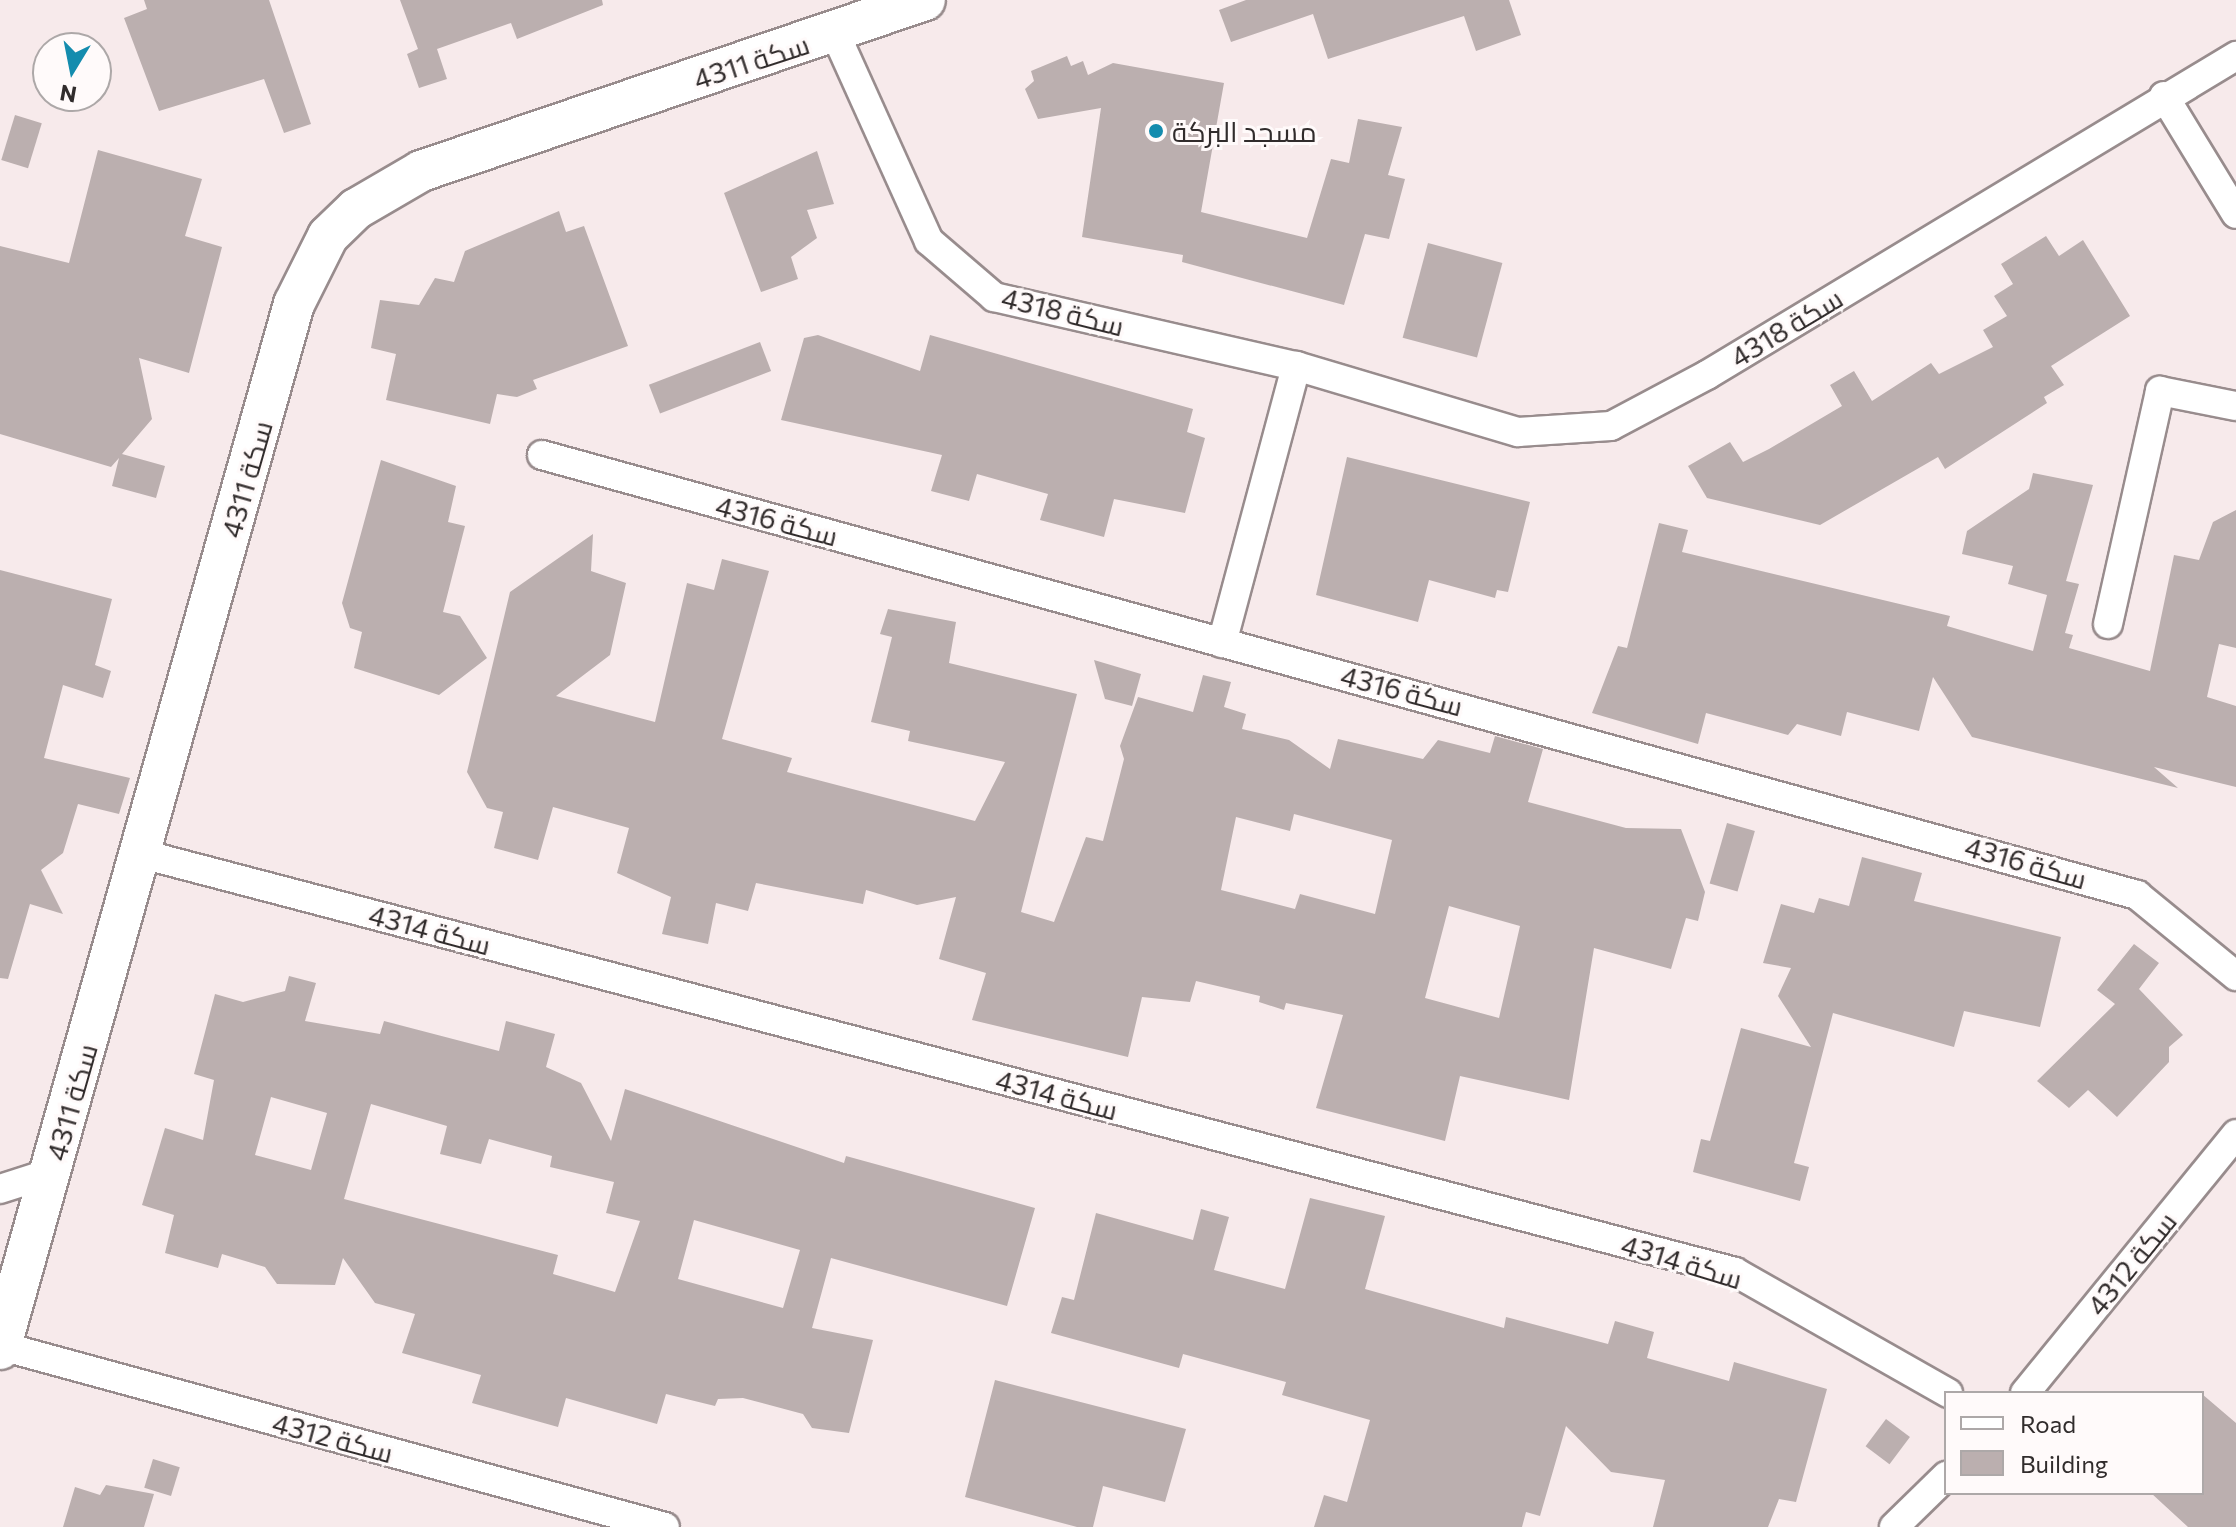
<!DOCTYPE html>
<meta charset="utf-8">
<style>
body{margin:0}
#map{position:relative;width:2236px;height:1527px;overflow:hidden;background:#f7eaeb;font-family:Commissioner,Cairo,sans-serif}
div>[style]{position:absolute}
.building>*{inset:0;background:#bbafaf;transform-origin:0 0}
.roads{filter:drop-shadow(2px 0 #988c8d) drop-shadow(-2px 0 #988c8d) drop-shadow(0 2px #988c8d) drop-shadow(0 -2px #988c8d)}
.street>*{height:28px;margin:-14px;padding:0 14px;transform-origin:14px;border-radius:14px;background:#fff}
.secondary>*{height:40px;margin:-20px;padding:0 20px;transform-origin:20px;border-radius:20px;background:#fff}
.dots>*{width:22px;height:22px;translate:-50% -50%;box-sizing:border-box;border:4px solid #fffafa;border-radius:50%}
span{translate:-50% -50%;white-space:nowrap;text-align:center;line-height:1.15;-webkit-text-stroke:6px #fffafa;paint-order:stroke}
.street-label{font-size:28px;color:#312c2c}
.poi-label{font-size:28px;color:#312c2c}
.left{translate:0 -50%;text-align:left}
.legend{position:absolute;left:1944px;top:1391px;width:260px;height:104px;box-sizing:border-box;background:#fffafa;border:2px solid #ada8a8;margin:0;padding:10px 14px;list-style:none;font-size:24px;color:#312c2c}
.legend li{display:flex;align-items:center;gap:16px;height:40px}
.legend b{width:40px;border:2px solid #ada8a8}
.north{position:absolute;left:32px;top:32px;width:80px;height:80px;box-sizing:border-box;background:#fffafa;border:2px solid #ada8a8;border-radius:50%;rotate:190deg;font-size:22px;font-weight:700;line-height:32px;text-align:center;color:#312c2c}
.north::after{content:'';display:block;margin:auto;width:28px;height:36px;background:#148cae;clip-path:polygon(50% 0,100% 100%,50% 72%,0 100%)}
</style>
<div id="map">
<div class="building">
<i style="clip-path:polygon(144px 0,269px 0,311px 124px,284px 133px,264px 79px,159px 111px,124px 18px,147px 9px)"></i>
<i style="clip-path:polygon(400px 0,602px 0,603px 5px,517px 39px,511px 23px,437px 49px,447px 79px,419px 88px,407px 54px,418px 49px)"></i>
<i style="clip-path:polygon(1246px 0,1509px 0,1521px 35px,1476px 51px,1464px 16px,1328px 59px,1313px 14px,1231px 42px,1219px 10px)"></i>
<i style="clip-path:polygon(1067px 56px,1071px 66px,1083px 61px,1088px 75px,1113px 63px,1224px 83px,1201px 212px,1307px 238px,1331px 159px,1349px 163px,1358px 119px,1402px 127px,1388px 175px,1405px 179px,1389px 239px,1365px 234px,1344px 305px,1182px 262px,1183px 255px,1082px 237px,1101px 108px,1038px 119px,1025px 89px,1034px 81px,1031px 71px)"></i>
<i style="left:15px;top:115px;width:28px;height:47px;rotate:17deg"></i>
<i style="clip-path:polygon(98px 150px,202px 179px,185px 236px,222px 247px,189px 373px,139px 358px,152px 419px,122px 454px,165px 466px,156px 498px,112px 486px,119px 458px,111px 467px,0 434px,0 246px,69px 263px)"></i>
<i style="clip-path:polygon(817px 151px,834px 204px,807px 210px,817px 238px,791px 257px,798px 279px,761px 292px,724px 193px)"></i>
<i style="clip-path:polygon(559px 211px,566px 232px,584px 226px,628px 346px,533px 380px,537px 389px,517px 397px,497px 394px,490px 424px,386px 400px,396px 354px,371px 348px,380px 300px,419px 305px,435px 278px,454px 282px,465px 251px)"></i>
<i style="clip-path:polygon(2046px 236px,2059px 256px,2083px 240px,2130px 316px,2051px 366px,2064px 385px,2044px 397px,2047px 403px,1945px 469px,1938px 457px,1820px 525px,1707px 498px,1688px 466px,1730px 442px,1743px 462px,1769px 449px,1842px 406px,1830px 385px,1854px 371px,1872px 401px,1931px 363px,1939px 374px,1993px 347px,1983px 330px,2007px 316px,1994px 296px,2013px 284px,2001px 264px)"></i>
<i style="left:1428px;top:243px;width:77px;height:98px;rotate:15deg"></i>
<i style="clip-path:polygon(818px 335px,920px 371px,930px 335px,1193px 409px,1187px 432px,1205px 438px,1185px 513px,1114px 499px,1104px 537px,1040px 520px,1048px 494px,977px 474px,969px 501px,931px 491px,942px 455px,781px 420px,804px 338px)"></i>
<i style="left:760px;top:342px;width:31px;height:119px;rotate:69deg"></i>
<i style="clip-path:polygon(1347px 457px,1530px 502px,1508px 592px,1497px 590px,1495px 598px,1429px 580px,1418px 622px,1316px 595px)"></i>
<i style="clip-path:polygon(381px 460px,456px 486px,448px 522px,465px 526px,443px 612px,460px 616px,487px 658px,439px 695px,354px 668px,362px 632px,350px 628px,342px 603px)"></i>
<i style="clip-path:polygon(2033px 473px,2093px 485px,2066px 581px,2079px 584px,2065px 633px,2073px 635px,2069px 648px,2150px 671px,2174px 555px,2199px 560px,2213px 522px,2236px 510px,2236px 648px,2219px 644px,2207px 697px,2236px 706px,2236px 787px,2154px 767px,2178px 788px,1972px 737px,1933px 677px,1919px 731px,1847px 712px,1841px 736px,1797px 724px,1788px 735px,1706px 713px,1698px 744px,1592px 713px,1618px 646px,1627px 648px,1659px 523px,1688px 530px,1682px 552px,1950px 616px,1947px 626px,2033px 651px,2047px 595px,2008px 584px,2013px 566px,1962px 554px,1967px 531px,2029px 489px)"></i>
<i style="clip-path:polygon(evenodd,593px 534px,591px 571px,626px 583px,610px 655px,556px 696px,655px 722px,687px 583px,714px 590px,722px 559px,769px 571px,722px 739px,792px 758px,787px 772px,975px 821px,1005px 762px,908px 741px,910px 731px,871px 722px,892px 637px,880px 634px,888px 609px,956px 622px,949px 663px,1077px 694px,1021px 912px,1054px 922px,1086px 837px,1103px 841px,1124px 759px,1120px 746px,1138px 697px,1193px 712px,1203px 675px,1231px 682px,1224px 707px,1246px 714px,1242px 729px,1289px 740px,1330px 769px,1338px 739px,1423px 759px,1438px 740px,1490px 753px,1495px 736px,1543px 749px,1528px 802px,1626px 828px,1681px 829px,1705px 892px,1698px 921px,1686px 918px,1671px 969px,1594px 948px,1569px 1100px,1460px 1076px,1445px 1141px,1316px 1108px,1343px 1015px,1286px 1003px,1284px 1010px,1259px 1002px,1260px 996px,1196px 981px,1190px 1002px,1142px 997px,1128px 1057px,972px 1020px,986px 973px,939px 959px,956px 897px,917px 905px,866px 890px,863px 904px,756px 883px,748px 911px,716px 903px,708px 944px,662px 934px,671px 897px,617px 873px,629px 828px,553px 807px,538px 860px,494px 848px,503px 812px,487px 808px,467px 772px,510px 592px,593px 534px,1294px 814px,1392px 840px,1375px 914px,1300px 894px,1295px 909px,1221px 890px,1236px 817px,1290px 831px,1294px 814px,593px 534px,1449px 906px,1520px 926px,1499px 1018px,1425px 998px,1449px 906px)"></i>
<i style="clip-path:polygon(0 570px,112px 599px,95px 665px,111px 671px,103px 698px,63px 685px,44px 758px,130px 778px,119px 814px,78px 804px,63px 853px,41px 870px,63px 914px,30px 904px,8px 979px,0 978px)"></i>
<i style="clip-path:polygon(1094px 660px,1141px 674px,1132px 706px,1105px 699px)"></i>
<i style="left:1727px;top:823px;width:29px;height:63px;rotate:16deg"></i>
<i style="clip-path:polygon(1862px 857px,1922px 873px,1914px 901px,2061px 937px,2040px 1027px,1964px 1011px,1954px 1047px,1833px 1013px,1794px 1163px,1809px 1167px,1800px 1201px,1693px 1172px,1701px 1139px,1710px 1141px,1741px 1028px,1811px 1047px,1778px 996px,1791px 968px,1763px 963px,1781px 904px,1814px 913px,1819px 898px,1849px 906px)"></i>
<i style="clip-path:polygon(2134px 944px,2159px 963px,2139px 989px,2183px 1035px,2169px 1047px,2169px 1062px,2117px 1117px,2088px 1090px,2069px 1108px,2037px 1081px,2115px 1004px,2097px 990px)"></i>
<i style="clip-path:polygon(evenodd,289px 976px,316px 983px,305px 1021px,380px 1034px,384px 1021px,499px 1051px,506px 1021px,555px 1034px,546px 1067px,581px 1083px,611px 1141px,625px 1089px,844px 1163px,846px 1156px,1035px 1208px,1007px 1306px,831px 1258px,812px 1328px,873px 1340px,849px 1433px,812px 1428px,803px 1414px,743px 1398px,718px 1399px,715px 1406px,666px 1394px,657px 1424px,566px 1398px,558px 1427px,472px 1403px,481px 1375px,402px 1353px,415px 1314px,375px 1303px,343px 1258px,335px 1285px,277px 1284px,265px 1267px,222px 1254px,218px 1268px,165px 1253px,174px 1215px,142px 1205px,165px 1128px,203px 1140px,214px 1080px,194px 1074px,215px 994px,243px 1002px,285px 991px,289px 976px,271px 1097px,327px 1113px,311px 1170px,255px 1155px,271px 1097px,289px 976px,371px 1104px,447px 1126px,440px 1154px,481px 1164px,489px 1139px,552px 1156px,550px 1167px,614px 1182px,606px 1213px,640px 1221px,615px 1292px,553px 1274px,558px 1255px,344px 1199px,371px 1104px,289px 976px,694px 1220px,800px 1250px,783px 1308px,678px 1279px,694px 1220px)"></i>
<i style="clip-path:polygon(1310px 1198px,1385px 1216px,1365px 1289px,1504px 1328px,1506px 1317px,1608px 1344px,1615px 1321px,1654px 1332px,1647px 1358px,1729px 1381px,1734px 1362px,1827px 1389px,1796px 1502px,1779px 1499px,1768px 1527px,1653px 1527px,1665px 1480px,1611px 1472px,1566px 1426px,1540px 1516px,1526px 1512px,1522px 1527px,1314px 1527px,1324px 1495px,1347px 1502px,1370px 1420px,1282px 1395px,1286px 1382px,1183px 1354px,1179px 1368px,1051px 1333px,1062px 1297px,1074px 1300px,1096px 1213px,1193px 1240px,1201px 1209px,1229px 1217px,1214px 1270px,1285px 1289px)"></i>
<i style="clip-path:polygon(995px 1380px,1186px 1429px,1165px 1502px,1103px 1486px,1093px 1527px,1077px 1527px,965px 1497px)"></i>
<i style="clip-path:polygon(2202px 1394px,2236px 1423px,2236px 1527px,2188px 1527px,2151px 1493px,2202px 1493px)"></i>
<i style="left:1886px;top:1419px;width:30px;height:34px;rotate:37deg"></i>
<i style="left:153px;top:1459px;width:28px;height:30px;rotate:17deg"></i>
<i style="clip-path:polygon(106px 1485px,154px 1494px,144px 1527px,63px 1527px,75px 1487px,100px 1495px)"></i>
</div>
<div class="roads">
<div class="street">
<i style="left:835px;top:33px;width:228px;rotate:65.7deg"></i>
<i style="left:929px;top:241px;width:86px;rotate:40.7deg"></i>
<i style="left:994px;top:297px;width:310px;rotate:12.9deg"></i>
<i style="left:1296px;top:366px;width:232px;rotate:16.6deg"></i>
<i style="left:1518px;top:432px;width:93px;rotate:-3.7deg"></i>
<i style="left:1611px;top:426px;width:109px;rotate:-28deg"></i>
<i style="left:1707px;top:375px;width:618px;rotate:-31.09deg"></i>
<i style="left:2164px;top:96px;width:138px;rotate:58.6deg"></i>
<i style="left:542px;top:455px;width:1655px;rotate:15.42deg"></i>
<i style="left:2137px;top:895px;width:128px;rotate:39.3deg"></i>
<i style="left:2108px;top:624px;width:239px;rotate:-77.4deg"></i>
<i style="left:2160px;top:391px;width:77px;rotate:11.2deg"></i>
<i style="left:1222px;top:643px;width:287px;rotate:-75deg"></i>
<i style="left:142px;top:854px;width:1647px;rotate:14.7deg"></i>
<i style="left:1735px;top:1272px;width:245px;rotate:29.6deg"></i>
<i style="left:0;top:1189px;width:52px;rotate:-17.7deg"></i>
<i style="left:1px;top:1346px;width:688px;rotate:15.25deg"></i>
<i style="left:2025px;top:1393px;width:334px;rotate:-50.8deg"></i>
<i style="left:1894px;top:1527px;width:73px;rotate:-44.4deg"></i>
</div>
<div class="secondary">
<i style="left:0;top:1349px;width:1086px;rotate:-74.29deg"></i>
<i style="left:294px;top:304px;width:76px;rotate:-63.4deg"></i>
<i style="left:328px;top:236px;width:39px;rotate:-44deg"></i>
<i style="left:356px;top:209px;width:75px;rotate:-30.3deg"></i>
<i style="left:421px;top:171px;width:532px;rotate:-18.74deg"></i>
</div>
</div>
<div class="dots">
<i style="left:1156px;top:131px;background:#148cae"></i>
</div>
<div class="street-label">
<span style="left:751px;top:61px;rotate:-18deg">سكة 4311</span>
<span style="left:1063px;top:311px;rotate:14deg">سكة 4318</span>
<span style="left:1786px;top:327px;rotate:-31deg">سكة 4318</span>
<span style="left:246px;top:479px;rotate:-74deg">سكة 4311</span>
<span style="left:777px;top:520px;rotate:15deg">سكة 4316</span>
<span style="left:1402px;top:690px;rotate:15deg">سكة 4316</span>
<span style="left:2026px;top:862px;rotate:16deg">سكة 4316</span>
<span style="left:430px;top:929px;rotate:15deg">سكة 4314</span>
<span style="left:1057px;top:1094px;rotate:15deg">سكة 4314</span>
<span style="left:71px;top:1102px;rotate:-74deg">سكة 4311</span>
<span style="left:1682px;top:1261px;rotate:17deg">سكة 4314</span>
<span style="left:2131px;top:1263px;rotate:-51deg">سكة 4312</span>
<span style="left:333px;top:1437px;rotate:15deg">سكة 4312</span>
</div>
<div class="poi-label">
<span class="left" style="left:1172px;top:131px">مسجد البركة</span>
</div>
<ul class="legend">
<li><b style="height:10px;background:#fff"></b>Road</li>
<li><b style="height:22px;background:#bbafaf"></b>Building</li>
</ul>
<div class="north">N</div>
</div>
